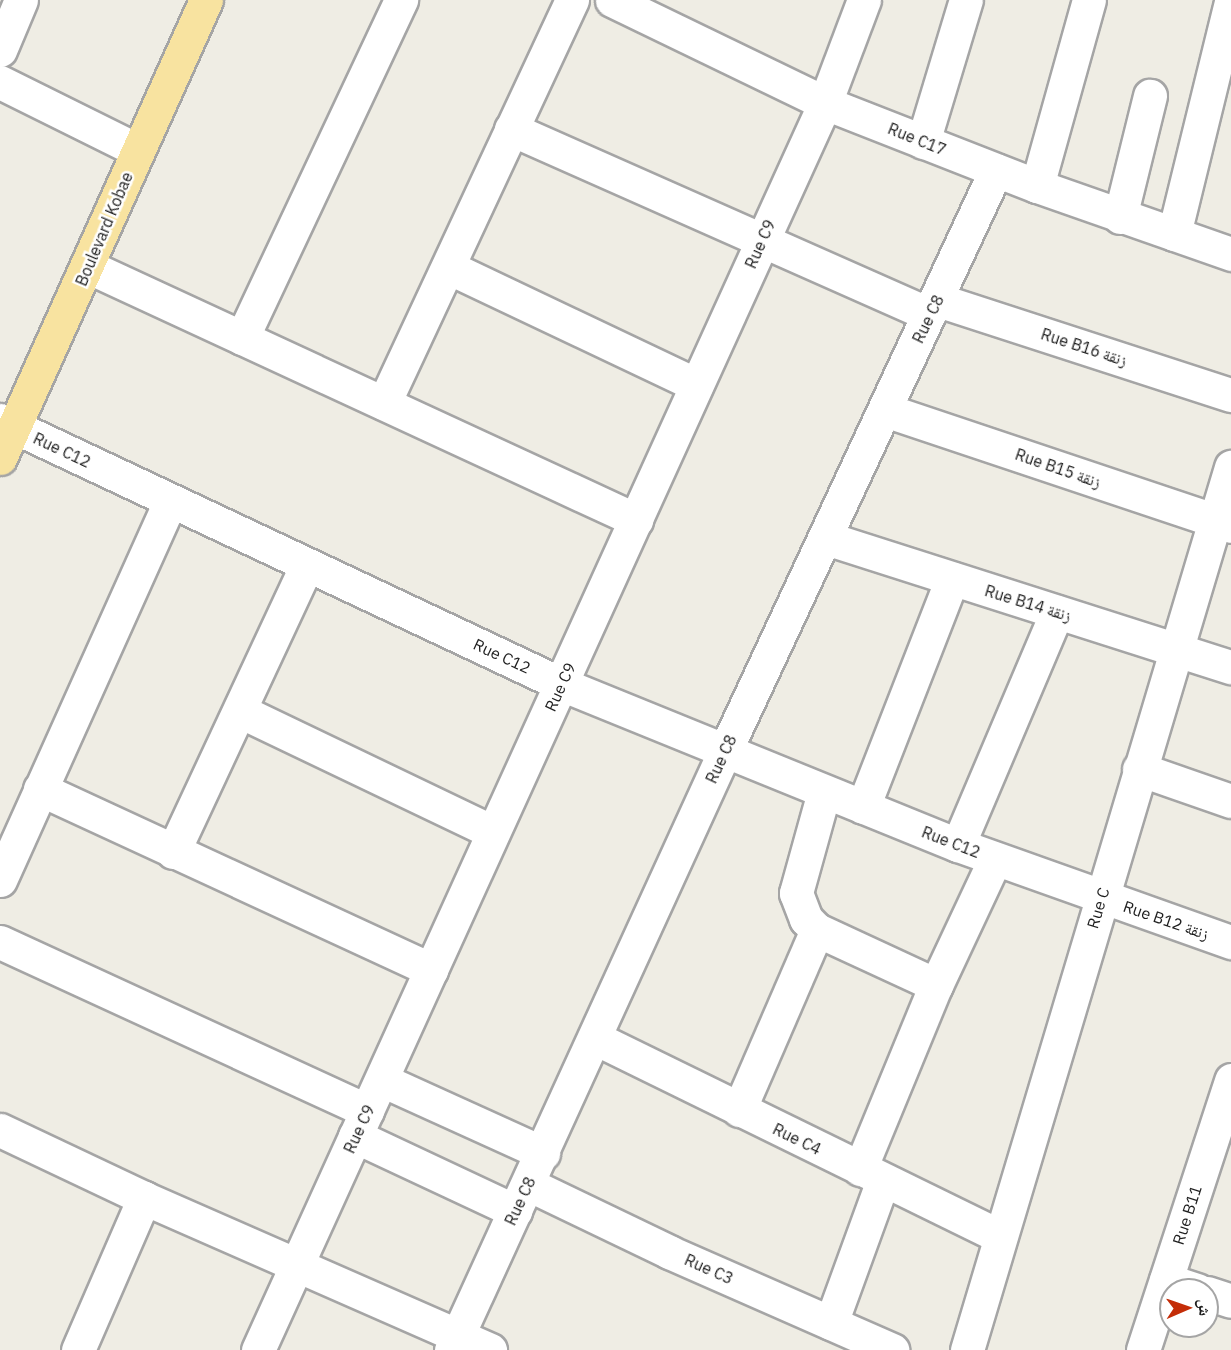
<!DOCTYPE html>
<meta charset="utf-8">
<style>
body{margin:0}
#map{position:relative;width:1231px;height:1350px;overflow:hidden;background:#efede4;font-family:"IBM Plex Sans","Noto Naskh Arabic",sans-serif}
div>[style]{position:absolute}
.roads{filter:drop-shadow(2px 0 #a5a5a5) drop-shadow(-2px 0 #a5a5a5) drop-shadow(0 2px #a5a5a5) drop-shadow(0 -2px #a5a5a5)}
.minor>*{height:33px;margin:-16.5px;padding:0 16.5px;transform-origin:16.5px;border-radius:16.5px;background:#fff}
.major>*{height:33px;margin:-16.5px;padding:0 16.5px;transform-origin:16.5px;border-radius:16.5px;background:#f8e3a0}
span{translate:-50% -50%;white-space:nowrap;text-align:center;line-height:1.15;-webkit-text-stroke:5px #fff;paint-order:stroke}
.street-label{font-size:16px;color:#1e1e1e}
.north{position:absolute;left:1159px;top:1278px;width:60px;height:60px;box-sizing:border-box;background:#fff;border:2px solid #a5a5a5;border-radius:50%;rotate:88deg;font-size:16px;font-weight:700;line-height:24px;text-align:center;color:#1e1e1e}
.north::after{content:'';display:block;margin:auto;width:21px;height:27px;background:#c42d08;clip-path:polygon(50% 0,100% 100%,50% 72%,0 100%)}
</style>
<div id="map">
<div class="roads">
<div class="minor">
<i style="left:612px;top:0;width:237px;rotate:25.8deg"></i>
<i style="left:825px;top:103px;width:228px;rotate:21.4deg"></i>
<i style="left:1037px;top:186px;width:206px;rotate:19.3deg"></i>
<i style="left:0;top:50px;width:54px;rotate:-67.2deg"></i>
<i style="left:0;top:82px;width:153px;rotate:26.4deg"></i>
<i style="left:511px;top:129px;width:457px;rotate:23.9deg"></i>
<i style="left:923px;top:142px;width:148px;rotate:-73.2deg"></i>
<i style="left:1037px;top:186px;width:193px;rotate:-74.4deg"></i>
<i style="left:1120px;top:217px;width:125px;rotate:-76.1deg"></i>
<i style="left:1174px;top:234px;width:239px;rotate:-76.2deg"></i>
<i style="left:89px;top:267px;width:603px;rotate:24.82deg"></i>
<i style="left:448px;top:267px;width:275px;rotate:25.4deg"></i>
<i style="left:938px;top:300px;width:308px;rotate:18deg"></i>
<i style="left:242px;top:338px;width:374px;rotate:-64.8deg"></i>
<i style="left:384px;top:403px;width:445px;rotate:-65deg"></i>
<i style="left:885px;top:410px;width:365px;rotate:18.5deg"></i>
<i style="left:0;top:420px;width:620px;rotate:25.2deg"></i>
<i style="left:561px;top:684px;width:428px;rotate:22.1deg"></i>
<i style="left:958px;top:845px;width:290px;rotate:19.6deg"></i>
<i style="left:826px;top:538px;width:425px;rotate:17.7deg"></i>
<i style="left:240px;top:711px;width:280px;rotate:25.6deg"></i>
<i style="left:1139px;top:769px;width:97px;rotate:19.2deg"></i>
<i style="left:40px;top:789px;width:431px;rotate:24.8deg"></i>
<i style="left:824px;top:792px;width:105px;rotate:105.5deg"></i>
<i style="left:796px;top:893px;width:28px;rotate:69deg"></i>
<i style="left:806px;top:919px;width:16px;rotate:45deg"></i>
<i style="left:817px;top:930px;width:131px;rotate:24.8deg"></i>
<i style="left:863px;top:807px;width:245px;rotate:-68.7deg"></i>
<i style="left:958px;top:845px;width:253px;rotate:-67deg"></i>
<i style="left:173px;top:852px;width:317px;rotate:-65deg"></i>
<i style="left:0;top:880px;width:415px;rotate:-65.8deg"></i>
<i style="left:0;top:942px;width:404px;rotate:24.7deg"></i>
<i style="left:595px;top:1038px;width:451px;rotate:26.1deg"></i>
<i style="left:382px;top:1080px;width:177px;rotate:24.4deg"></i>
<i style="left:739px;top:1110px;width:196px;rotate:-66.6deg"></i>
<i style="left:0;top:1130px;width:159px;rotate:25.3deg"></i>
<i style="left:144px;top:1198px;width:378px;rotate:23.7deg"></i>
<i style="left:355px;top:1136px;width:177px;rotate:25.1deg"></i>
<i style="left:860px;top:1169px;width:199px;rotate:-67.6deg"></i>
<i style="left:936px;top:985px;width:139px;rotate:-64.9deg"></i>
<i style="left:528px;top:1184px;width:157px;rotate:25.7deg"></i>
<i style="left:669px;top:1252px;width:244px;rotate:23.7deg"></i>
<i style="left:1166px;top:1280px;width:33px;rotate:18deg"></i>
<i style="left:1207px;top:1293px;width:25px;rotate:18deg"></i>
<i style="left:831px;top:1323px;width:152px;rotate:-70deg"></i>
<i style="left:78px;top:1350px;width:166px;rotate:-66.5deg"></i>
<i style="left:258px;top:1350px;width:1370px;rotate:-65.55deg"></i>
<i style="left:825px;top:103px;width:110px;rotate:-69.3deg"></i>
<i style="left:451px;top:1350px;width:656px;rotate:-65.43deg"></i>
<i style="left:724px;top:753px;width:643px;rotate:-64.99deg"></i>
<i style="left:967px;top:1350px;width:922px;rotate:-73.35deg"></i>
<i style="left:1143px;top:1350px;width:284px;rotate:-71.9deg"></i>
</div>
<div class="major">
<i style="left:0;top:458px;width:502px;rotate:-65.78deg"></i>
</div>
</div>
<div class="street-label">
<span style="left:917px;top:139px;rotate:22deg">Rue C17</span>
<span style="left:104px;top:229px;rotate:-67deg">Boulevard Kobae</span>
<span style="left:760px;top:244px;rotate:-66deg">Rue C9</span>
<span style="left:928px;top:319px;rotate:-64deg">Rue C8</span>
<span style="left:1084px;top:347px;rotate:18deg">Rue B16 زنقة</span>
<span style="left:62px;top:450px;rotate:25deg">Rue C12</span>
<span style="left:1058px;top:468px;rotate:19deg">Rue B15 زنقة</span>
<span style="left:1028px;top:603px;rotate:17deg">Rue B14 زنقة</span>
<span style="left:502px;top:656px;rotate:25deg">Rue C12</span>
<span style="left:560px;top:687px;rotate:-65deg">Rue C9</span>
<span style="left:721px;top:759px;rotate:-65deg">Rue C8</span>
<span style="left:951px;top:842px;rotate:21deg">Rue C12</span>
<span style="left:1098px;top:908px;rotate:-73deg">Rue C</span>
<span style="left:1166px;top:920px;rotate:19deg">Rue B12 زنقة</span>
<span style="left:359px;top:1129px;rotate:-65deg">Rue C9</span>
<span style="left:797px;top:1139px;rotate:26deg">Rue C4</span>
<span style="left:520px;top:1201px;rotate:-65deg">Rue C8</span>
<span style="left:1187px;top:1215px;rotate:-72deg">Rue B11</span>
<span style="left:709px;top:1269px;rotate:24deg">Rue C3</span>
</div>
<div class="north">ش</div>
</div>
